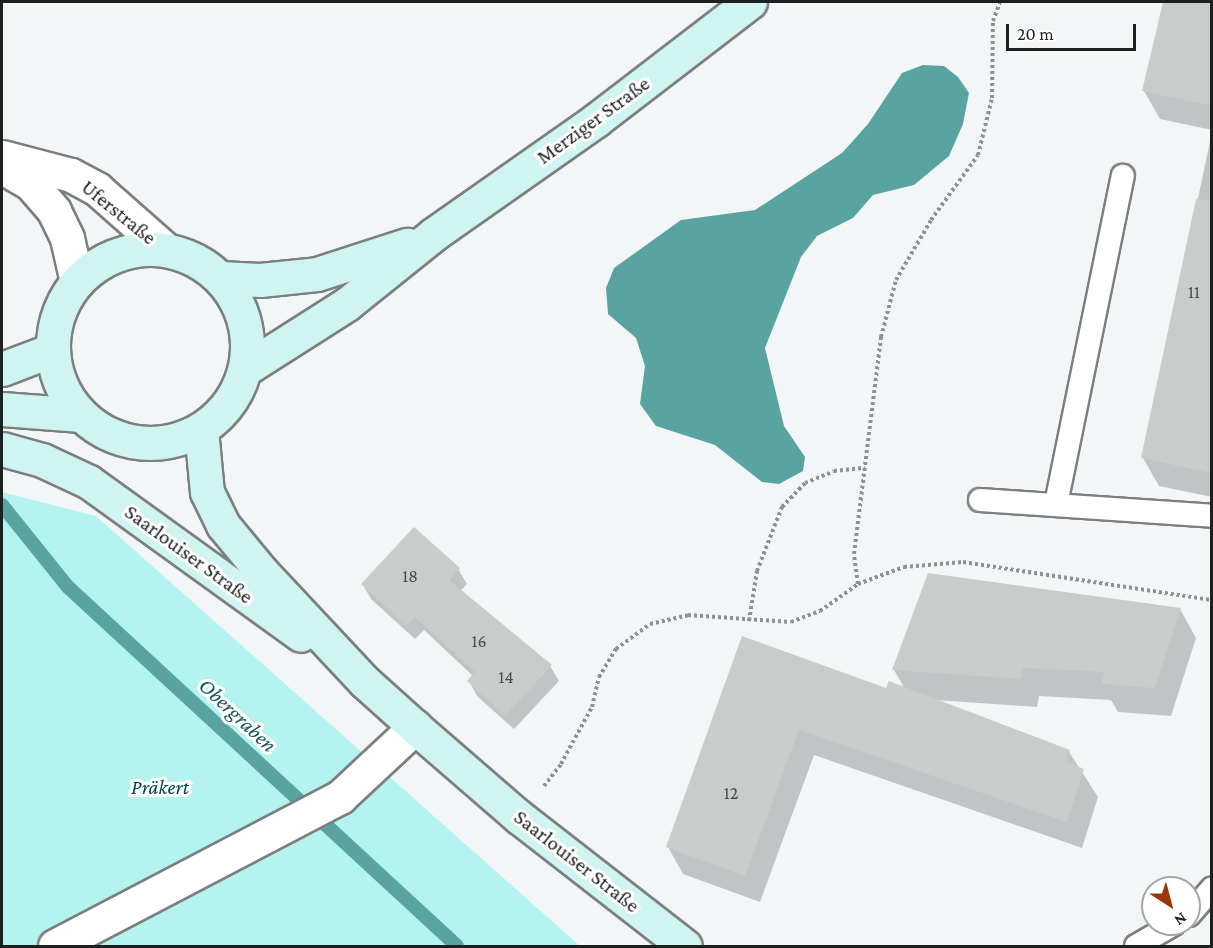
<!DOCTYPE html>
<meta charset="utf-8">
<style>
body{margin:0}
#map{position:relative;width:1213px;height:948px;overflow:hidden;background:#f2f6f6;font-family:"Crimson Pro",serif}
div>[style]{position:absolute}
.green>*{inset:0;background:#b4f3ef}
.water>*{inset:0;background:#59a4a1}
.shadow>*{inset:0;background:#0003}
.stream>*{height:14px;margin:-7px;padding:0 7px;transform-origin:7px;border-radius:7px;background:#59a4a1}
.building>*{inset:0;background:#c8cccb}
.path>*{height:4px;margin-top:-2px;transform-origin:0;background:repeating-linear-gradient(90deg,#8e9191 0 3px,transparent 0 6px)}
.roads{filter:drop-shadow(2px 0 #7c7f7f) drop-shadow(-2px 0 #7c7f7f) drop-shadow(0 2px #7c7f7f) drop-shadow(0 -2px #7c7f7f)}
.lane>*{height:22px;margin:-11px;padding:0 11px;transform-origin:11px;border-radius:11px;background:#fff}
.street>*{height:33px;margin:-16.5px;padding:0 16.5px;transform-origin:16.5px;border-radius:16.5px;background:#fff}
.secondary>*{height:33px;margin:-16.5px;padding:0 16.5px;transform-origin:16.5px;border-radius:16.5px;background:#d0f4f2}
.secondary>.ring{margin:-16.5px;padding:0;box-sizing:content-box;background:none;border:33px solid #d0f4f2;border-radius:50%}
span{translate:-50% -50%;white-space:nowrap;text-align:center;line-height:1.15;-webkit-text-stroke:6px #fff;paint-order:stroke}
.number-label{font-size:18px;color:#484b4b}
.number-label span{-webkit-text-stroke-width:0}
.street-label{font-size:21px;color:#1e2020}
.park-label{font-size:21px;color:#004846;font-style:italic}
.water-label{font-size:22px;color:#1a5a58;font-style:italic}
.frame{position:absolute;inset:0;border:3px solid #1e2020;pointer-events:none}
.north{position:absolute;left:1141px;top:876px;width:60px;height:60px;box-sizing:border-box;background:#fff;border:2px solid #a5a6a6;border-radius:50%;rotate:144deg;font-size:16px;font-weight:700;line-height:24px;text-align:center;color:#1e2020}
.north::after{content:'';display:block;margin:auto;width:21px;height:27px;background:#9b3801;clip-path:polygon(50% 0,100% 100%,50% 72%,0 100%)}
.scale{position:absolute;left:1006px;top:24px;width:130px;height:27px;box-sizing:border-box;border:3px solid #1e2020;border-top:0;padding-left:8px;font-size:18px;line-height:21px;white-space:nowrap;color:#1e2020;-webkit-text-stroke:4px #fff;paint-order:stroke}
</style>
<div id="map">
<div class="green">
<i style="clip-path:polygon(2px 492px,96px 516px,580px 946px,2px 946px)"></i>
</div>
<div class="water">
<i style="clip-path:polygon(923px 65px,944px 66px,958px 77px,969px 93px,963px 124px,949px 156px,914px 185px,873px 195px,853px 218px,817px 236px,801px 257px,765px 348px,784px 426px,805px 457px,803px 471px,779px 484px,762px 482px,715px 445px,656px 426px,640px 404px,645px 366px,636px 338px,608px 314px,606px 288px,614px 268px,681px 220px,755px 210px,842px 153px,868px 124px,902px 73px)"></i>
</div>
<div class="shadow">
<i style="clip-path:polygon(1164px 2px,1212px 2px,1212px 130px,1160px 119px,1144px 91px)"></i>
<i style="clip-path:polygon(1212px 132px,1212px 497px,1159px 486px,1143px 458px)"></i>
<i style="clip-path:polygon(458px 569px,467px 584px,460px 591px,550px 666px,559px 681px,514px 729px,477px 696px,469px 681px,473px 676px,424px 630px,415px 639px,371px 599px,363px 585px)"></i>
<i style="clip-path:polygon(929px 575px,1180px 609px,1196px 638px,1171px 716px,1118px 712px,1111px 700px,1039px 696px,1037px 707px,936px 700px,1069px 752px,1098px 797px,1082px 848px,814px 755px,760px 902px,683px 874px,668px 847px,743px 638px,887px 690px,905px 689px,894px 670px)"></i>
</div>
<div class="stream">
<i style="left:2px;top:505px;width:105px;rotate:51.2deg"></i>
<i style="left:68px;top:587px;width:529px;rotate:42.7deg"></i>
</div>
<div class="building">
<i style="clip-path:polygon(1163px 2px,1212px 2px,1212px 106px,1142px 91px)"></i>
<i style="clip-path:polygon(1196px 199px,1212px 201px,1212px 473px,1141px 458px)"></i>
<i style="clip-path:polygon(414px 527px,460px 568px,449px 580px,552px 665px,505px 716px,467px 681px,475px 672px,415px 617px,406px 626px,361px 584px)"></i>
<i style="clip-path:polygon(928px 573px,1181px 608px,1155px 688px,1101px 684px,1105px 672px,1023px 668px,1021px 679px,892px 670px)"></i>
<i style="clip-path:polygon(742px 636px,886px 688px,889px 681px,1070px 750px,1067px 762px,1084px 769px,1067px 822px,799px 730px,745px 876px,666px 847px)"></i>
</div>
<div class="path">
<i style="left:858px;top:584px;width:30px;rotate:-98deg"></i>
<i style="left:854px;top:554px;width:219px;rotate:-82.9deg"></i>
<i style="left:881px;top:337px;width:59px;rotate:-75.3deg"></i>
<i style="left:896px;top:280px;width:69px;rotate:-59.7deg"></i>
<i style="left:931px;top:220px;width:80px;rotate:-54.1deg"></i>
<i style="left:978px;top:155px;width:59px;rotate:-76.2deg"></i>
<i style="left:992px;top:98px;width:77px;rotate:-89.3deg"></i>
<i style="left:993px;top:21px;width:20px;rotate:-70deg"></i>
<i style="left:749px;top:621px;width:51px;rotate:-80.9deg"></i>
<i style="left:757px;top:571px;width:69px;rotate:-68.7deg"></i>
<i style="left:782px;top:507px;width:33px;rotate:-46deg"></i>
<i style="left:805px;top:483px;width:31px;rotate:-22deg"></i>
<i style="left:834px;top:471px;width:31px;rotate:-6deg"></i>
<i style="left:544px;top:786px;width:28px;rotate:-52deg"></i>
<i style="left:561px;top:764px;width:65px;rotate:-61.5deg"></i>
<i style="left:592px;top:707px;width:31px;rotate:-77deg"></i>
<i style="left:599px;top:677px;width:33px;rotate:-59deg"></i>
<i style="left:616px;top:649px;width:42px;rotate:-36.3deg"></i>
<i style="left:650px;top:624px;width:39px;rotate:-13deg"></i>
<i style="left:688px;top:615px;width:103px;rotate:3.9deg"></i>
<i style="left:791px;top:622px;width:31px;rotate:-21deg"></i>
<i style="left:820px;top:611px;width:47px;rotate:-35.4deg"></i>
<i style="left:858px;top:584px;width:49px;rotate:-20.3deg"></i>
<i style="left:904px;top:567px;width:59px;rotate:-4.8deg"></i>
<i style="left:963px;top:562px;width:252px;rotate:8.7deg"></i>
</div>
<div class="roads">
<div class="lane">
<i style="left:980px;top:500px;width:233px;rotate:3.9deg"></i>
<i style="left:1056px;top:504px;width:335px;rotate:-78.5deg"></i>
<i style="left:1189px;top:915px;width:35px;rotate:-49deg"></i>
<i style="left:1136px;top:946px;width:44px;rotate:-30.1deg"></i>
</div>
<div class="street">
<i style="left:2px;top:157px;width:71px;rotate:14.6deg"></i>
<i style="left:71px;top:175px;width:30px;rotate:28deg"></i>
<i style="left:97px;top:189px;width:92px;rotate:41.5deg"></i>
<i style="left:2px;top:167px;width:32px;rotate:30deg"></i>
<i style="left:30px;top:183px;width:37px;rotate:49deg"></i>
<i style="left:54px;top:211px;width:30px;rotate:64deg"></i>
<i style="left:67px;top:238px;width:45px;rotate:77.2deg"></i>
<i style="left:55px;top:946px;width:322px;rotate:-27.6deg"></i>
<i style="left:340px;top:797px;width:103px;rotate:-43deg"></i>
</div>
<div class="secondary">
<i class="ring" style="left:53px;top:249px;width:161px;height:161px"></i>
<i style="left:220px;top:278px;width:40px;rotate:2.9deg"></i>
<i style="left:260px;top:280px;width:57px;rotate:-6deg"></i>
<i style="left:317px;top:274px;width:95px;rotate:-17.9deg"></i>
<i style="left:2px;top:369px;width:53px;rotate:-20.8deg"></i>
<i style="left:245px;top:369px;width:121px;rotate:-32.5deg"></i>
<i style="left:347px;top:304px;width:112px;rotate:-38.8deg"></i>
<i style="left:434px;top:234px;width:198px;rotate:-35.1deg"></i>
<i style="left:596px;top:120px;width:194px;rotate:-37.5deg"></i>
<i style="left:2px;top:409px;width:79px;rotate:4.3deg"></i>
<i style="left:201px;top:429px;width:63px;rotate:84.6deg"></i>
<i style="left:207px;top:492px;width:37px;rotate:64deg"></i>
<i style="left:223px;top:525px;width:60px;rotate:50.4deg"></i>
<i style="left:261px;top:571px;width:152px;rotate:46.9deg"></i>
<i style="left:365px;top:682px;width:67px;rotate:42deg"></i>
<i style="left:415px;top:727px;width:138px;rotate:40.9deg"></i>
<i style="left:519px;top:817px;width:210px;rotate:37.9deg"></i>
<i style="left:2px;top:449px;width:41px;rotate:15.4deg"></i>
<i style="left:42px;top:460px;width:52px;rotate:25.1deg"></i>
<i style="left:89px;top:482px;width:261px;rotate:35.8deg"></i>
</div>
</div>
<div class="number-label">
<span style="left:1194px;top:292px">11</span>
<span style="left:410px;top:576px">18</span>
<span style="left:479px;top:641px">16</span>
<span style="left:506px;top:677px">14</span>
<span style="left:731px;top:793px">12</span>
</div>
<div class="street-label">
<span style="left:593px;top:120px;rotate:-36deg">Merziger Straße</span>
<span style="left:119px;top:212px;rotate:39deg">Uferstraße</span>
<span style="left:189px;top:554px;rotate:36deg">Saarlouiser Straße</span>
<span style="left:577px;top:861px;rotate:38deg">Saarlouiser Straße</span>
</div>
<div class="park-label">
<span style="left:160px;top:787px">Präkert</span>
</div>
<div class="water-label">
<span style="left:238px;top:715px;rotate:43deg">Obergraben</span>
</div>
<div class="frame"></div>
<div class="north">N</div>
<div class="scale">20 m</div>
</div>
